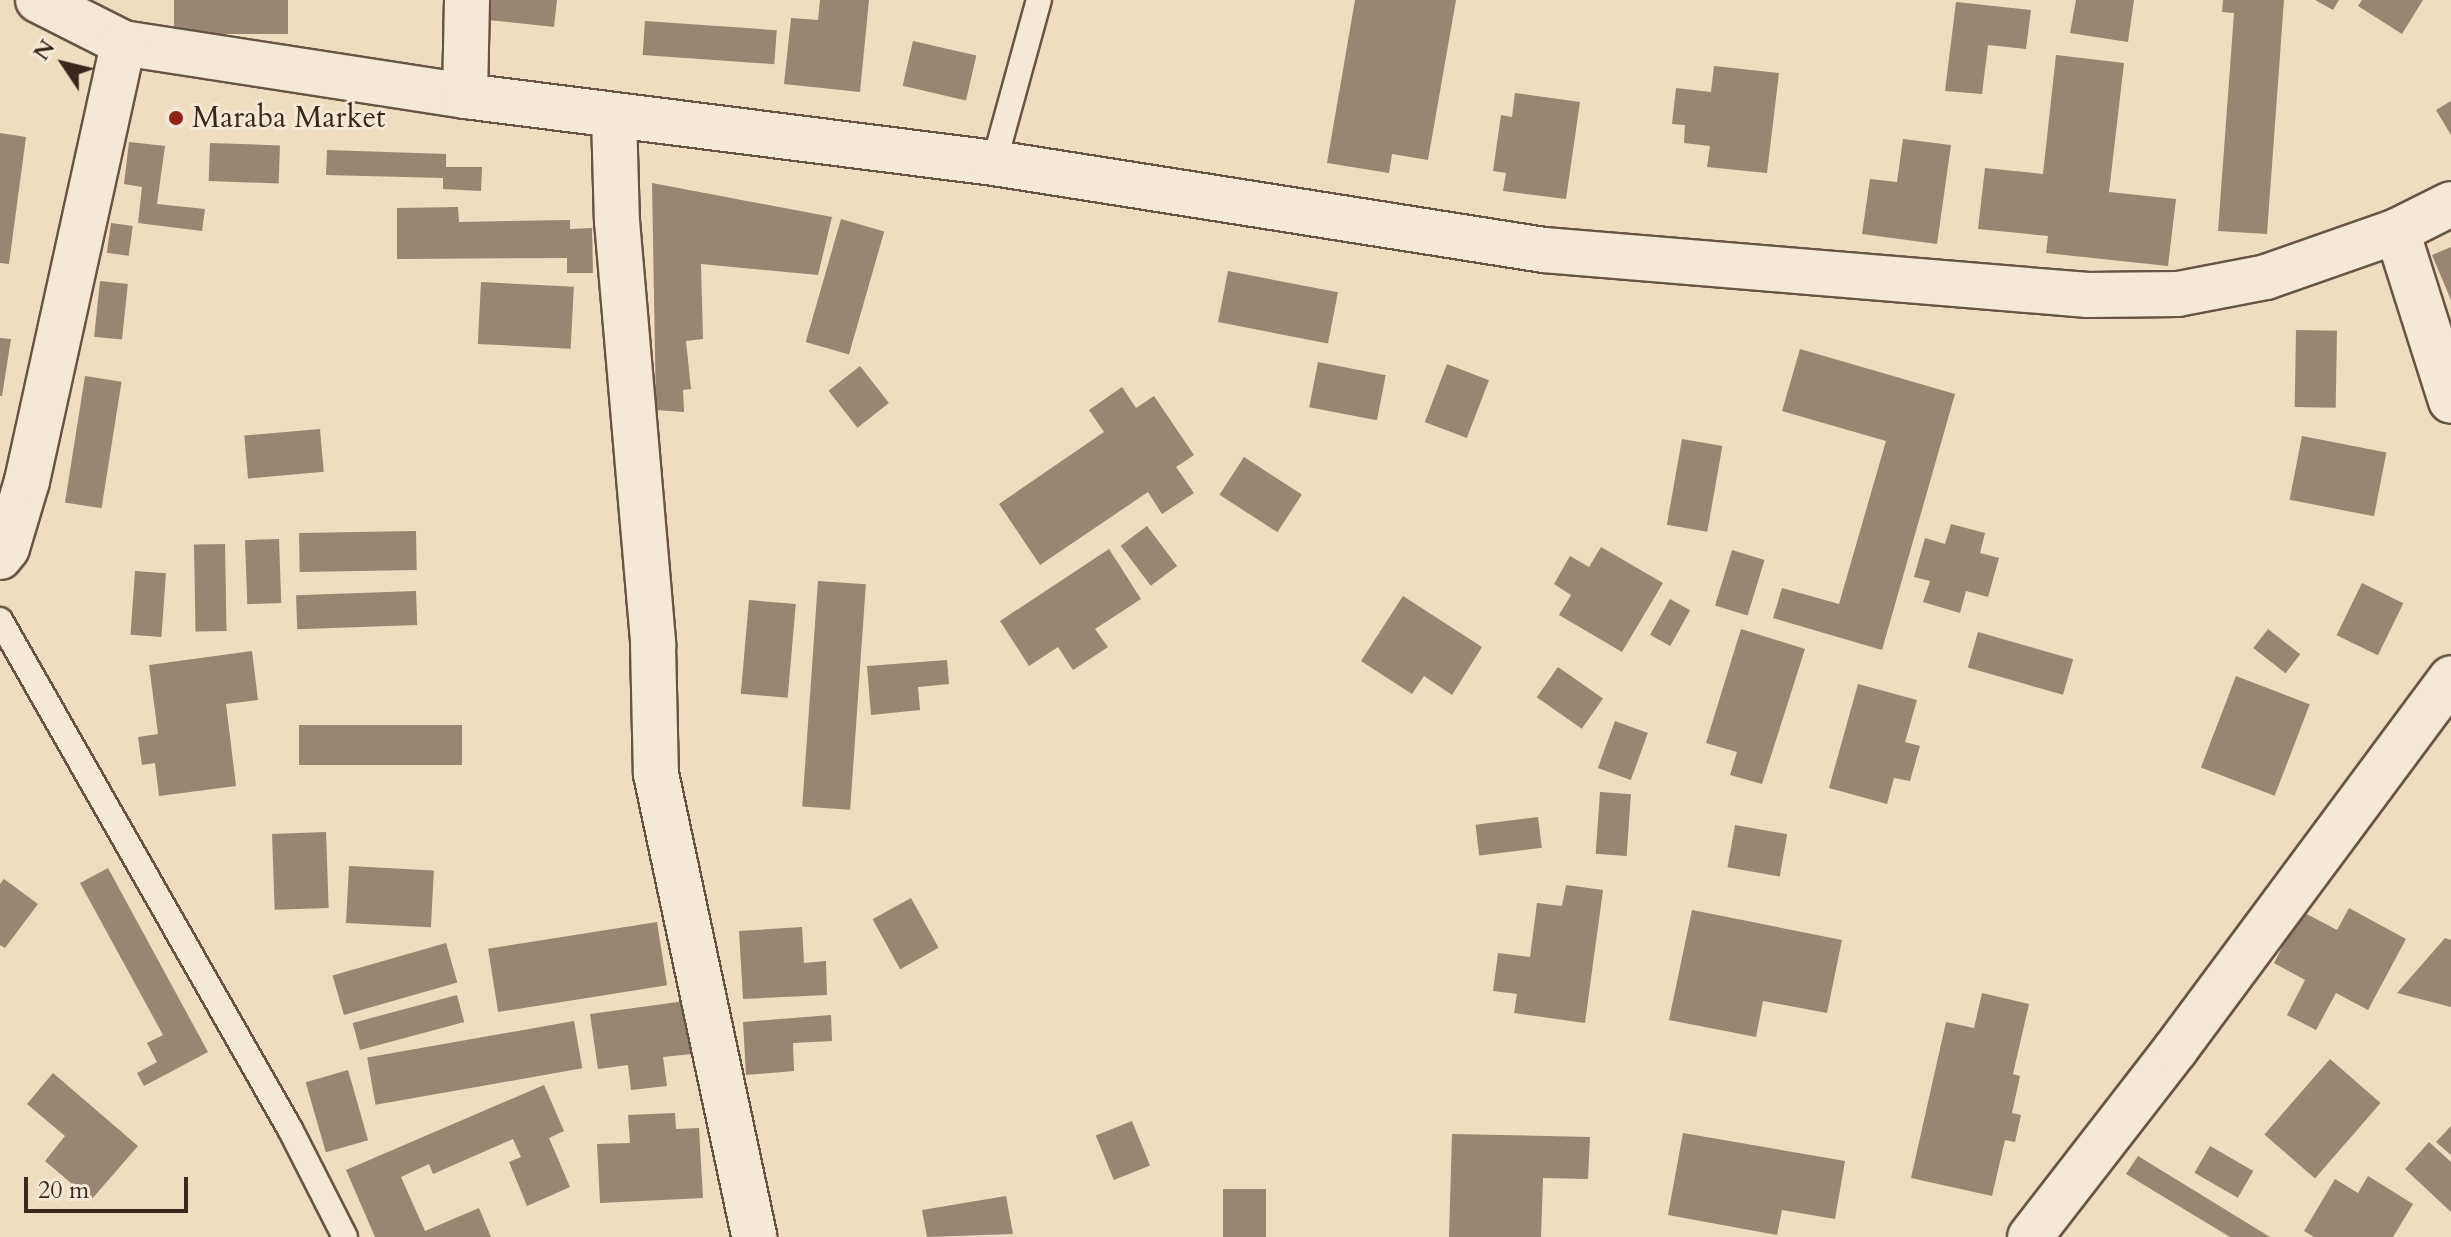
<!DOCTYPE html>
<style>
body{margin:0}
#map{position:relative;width:2451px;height:1237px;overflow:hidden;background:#f0dcbf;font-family:Cardo,serif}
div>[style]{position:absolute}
.building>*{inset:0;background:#998570;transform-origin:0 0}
.roads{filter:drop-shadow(2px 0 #685443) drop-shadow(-2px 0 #685443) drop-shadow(0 2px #685443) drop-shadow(0 -2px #685443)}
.service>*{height:24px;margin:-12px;padding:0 12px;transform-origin:12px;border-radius:12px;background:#f5e8d5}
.minor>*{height:44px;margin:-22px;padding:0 22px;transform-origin:22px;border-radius:22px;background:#f5e8d5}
.dots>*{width:22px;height:22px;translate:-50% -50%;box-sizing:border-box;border:4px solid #f5e8d5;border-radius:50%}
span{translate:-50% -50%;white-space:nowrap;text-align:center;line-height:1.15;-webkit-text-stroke:6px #f5e8d5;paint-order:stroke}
.poi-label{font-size:30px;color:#3b261a}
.left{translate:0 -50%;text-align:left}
.north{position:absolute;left:24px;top:24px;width:80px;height:80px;-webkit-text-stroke:6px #f5e8d5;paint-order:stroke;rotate:305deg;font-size:22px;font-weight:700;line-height:32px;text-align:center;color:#3b261a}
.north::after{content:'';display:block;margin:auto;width:28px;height:36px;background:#3b261a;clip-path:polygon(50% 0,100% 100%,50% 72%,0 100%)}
.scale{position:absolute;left:24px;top:1177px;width:164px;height:36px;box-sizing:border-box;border:4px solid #3b261a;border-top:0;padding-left:10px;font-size:24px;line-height:28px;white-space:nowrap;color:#3b261a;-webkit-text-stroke:6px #f5e8d5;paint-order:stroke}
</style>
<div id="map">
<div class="building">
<i style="left:174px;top:0;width:114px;height:34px"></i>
<i style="clip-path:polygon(481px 0,557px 0,554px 27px,479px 19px)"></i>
<i style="clip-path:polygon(820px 0,869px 0,860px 92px,784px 84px,791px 18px,818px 20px)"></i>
<i style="clip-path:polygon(1355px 0,1456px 0,1428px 160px,1392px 154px,1389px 173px,1327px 163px)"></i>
<i style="clip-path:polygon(2076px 0,2134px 0,2128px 42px,2070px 33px)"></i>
<i style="clip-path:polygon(2223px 0,2284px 0,2267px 234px,2218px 231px,2234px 13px,2222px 12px)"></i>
<i style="clip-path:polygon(2315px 0,2339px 0,2333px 10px)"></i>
<i style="clip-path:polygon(2362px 0,2423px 0,2402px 34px,2358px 6px)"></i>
<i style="clip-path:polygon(1956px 2px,2031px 10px,2026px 49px,1988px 45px,1982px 94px,1945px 91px)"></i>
<i style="left:645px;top:21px;width:132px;height:34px;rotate:4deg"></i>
<i style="left:913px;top:41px;width:65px;height:46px;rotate:13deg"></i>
<i style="clip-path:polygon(2056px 55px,2124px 63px,2109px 192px,2176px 199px,2168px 266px,2046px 253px,2048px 236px,1978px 229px,1985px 168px,2043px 174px)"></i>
<i style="clip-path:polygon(1714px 66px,1779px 73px,1767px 173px,1707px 167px,1710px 146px,1684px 143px,1685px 125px,1672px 124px,1676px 88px,1711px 92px)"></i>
<i style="clip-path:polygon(1515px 93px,1580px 102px,1566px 199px,1503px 191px,1506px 173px,1493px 171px,1501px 115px,1512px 117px)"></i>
<i style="clip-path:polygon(2451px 101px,2451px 135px,2436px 110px)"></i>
<i style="clip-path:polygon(0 133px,26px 137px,9px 264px,0 263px)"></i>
<i style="clip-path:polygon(1903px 139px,1951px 145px,1937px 244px,1862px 234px,1870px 179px,1897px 182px)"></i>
<i style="clip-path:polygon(129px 142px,165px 146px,157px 204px,205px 209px,202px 231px,138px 223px,142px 187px,124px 184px)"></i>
<i style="left:210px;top:143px;width:70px;height:38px;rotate:2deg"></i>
<i style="clip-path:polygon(327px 150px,446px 154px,446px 167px,482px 167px,481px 191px,443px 189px,443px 178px,326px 175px)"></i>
<i style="clip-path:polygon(652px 183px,832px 217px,818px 275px,701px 264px,703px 339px,686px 341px,691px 389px,683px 390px,684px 412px,656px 410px)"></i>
<i style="clip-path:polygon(458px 207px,459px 222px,570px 220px,570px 229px,592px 228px,593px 273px,567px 273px,567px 258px,397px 259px,397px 208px)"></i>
<i style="left:841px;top:219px;width:45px;height:128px;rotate:16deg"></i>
<i style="left:111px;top:223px;width:22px;height:30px;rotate:8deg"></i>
<i style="clip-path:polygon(2451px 247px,2451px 300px,2432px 255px)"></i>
<i style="left:1228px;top:271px;width:112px;height:52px;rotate:11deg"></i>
<i style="left:100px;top:281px;width:28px;height:56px;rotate:6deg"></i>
<i style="left:481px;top:282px;width:93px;height:62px;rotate:3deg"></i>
<i style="left:2296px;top:330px;width:41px;height:77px;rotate:1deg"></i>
<i style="clip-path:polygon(0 338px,11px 339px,2px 396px,0 396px)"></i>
<i style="clip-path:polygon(1800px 349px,1955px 394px,1882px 650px,1773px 618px,1782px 588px,1839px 604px,1886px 441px,1782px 411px)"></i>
<i style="left:1318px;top:362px;width:69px;height:46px;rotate:11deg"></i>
<i style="left:1447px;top:364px;width:45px;height:62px;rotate:21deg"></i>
<i style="left:860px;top:366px;width:47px;height:40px;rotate:52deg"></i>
<i style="left:85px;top:376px;width:37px;height:128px;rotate:9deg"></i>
<i style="clip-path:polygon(1122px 387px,1136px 408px,1154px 396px,1194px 455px,1176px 467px,1194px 493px,1162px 514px,1148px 492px,1040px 565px,999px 504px,1104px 432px,1089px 410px)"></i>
<i style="left:320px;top:429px;width:43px;height:76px;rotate:85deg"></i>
<i style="left:2302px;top:436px;width:86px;height:65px;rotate:11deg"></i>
<i style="left:1682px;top:439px;width:41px;height:87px;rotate:10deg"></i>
<i style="left:1244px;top:457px;width:69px;height:45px;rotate:33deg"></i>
<i style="clip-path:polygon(1951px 524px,1985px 533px,1980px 553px,1999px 558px,1988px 597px,1966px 591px,1960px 613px,1923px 602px,1930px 581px,1914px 577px,1925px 538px,1945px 544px)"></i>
<i style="left:1147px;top:526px;width:50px;height:33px;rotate:53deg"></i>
<i style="left:416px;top:531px;width:39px;height:117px;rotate:89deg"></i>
<i style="left:279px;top:539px;width:64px;height:34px;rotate:88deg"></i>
<i style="left:225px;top:544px;width:87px;height:31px;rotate:89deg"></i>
<i style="clip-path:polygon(1601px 547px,1663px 583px,1622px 652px,1559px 615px,1571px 595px,1554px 584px,1570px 556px,1589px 567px)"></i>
<i style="clip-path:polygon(1109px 549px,1141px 599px,1095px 629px,1108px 647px,1073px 670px,1058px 647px,1029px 666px,1000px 621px)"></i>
<i style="left:1732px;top:550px;width:34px;height:58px;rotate:17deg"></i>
<i style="left:135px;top:571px;width:31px;height:64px;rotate:4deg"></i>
<i style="left:818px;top:581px;width:48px;height:226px;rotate:4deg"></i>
<i style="left:2362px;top:583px;width:46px;height:58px;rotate:26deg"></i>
<i style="left:416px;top:591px;width:34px;height:120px;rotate:88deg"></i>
<i style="clip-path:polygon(1403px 596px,1482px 647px,1452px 695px,1424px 676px,1412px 694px,1361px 661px)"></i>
<i style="left:1670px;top:599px;width:23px;height:41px;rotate:29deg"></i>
<i style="left:749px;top:600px;width:47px;height:94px;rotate:5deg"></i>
<i style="clip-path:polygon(1741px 629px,1805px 649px,1762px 784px,1730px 775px,1737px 752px,1706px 743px)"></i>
<i style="left:2268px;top:629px;width:41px;height:24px;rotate:38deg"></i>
<i style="left:1978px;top:632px;width:99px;height:37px;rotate:16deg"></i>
<i style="clip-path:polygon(252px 651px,258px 700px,226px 704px,236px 786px,159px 796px,155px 763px,142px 765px,138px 737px,158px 734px,149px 665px)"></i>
<i style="clip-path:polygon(947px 660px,949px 684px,918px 687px,920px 710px,871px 715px,867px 666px)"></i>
<i style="left:1558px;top:667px;width:55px;height:37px;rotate:35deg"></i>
<i style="left:2236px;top:676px;width:79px;height:98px;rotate:21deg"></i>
<i style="clip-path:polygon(1858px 684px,1917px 700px,1905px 742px,1920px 746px,1910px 781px,1894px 778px,1887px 804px,1829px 788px)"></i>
<i style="left:1615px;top:721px;width:35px;height:50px;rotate:20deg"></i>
<i style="left:462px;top:725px;width:40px;height:163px;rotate:90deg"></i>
<i style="left:1600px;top:792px;width:31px;height:62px;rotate:4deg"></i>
<i style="left:1538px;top:817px;width:31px;height:63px;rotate:83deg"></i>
<i style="left:1735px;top:825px;width:53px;height:43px;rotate:10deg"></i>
<i style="left:326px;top:832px;width:76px;height:54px;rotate:88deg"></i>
<i style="left:349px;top:866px;width:85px;height:57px;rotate:3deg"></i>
<i style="clip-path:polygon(108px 868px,208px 1052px,144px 1086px,137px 1073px,157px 1062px,147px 1043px,163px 1035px,80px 883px)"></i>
<i style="clip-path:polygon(4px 879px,38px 904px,5px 948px,0 945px,0 884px)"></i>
<i style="clip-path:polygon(1566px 885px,1603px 890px,1585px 1023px,1514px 1013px,1517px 994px,1493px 991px,1498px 953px,1530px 957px,1537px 903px,1562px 906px)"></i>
<i style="left:911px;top:898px;width:57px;height:44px;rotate:61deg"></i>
<i style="clip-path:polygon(2349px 908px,2406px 939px,2368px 1010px,2336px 993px,2316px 1030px,2287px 1015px,2305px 980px,2274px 963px,2301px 911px,2337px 930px)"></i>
<i style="clip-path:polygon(1692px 910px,1842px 940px,1827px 1013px,1763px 1001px,1756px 1037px,1669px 1020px)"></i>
<i style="left:657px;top:922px;width:64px;height:171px;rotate:81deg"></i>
<i style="clip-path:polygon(802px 927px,804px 963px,826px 961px,827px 995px,743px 999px,739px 931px)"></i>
<i style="clip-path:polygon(2445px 938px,2451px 940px,2451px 1007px,2397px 993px)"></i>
<i style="left:446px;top:943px;width:41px;height:118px;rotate:74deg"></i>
<i style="clip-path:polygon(1982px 993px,2029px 1004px,2013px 1074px,2020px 1076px,2012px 1113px,2021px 1115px,2015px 1142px,2005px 1140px,1992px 1196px,1911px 1178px,1946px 1022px,1974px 1028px)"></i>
<i style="left:457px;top:995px;width:28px;height:108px;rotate:75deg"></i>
<i style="clip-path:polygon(685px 1001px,692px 1054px,663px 1057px,667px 1086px,631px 1090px,628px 1065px,598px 1069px,590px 1014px)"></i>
<i style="clip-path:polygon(831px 1015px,832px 1041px,793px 1043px,794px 1071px,746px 1075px,743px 1022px)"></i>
<i style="left:574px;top:1021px;width:48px;height:210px;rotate:80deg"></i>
<i style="left:2330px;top:1059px;width:67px;height:100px;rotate:41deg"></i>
<i style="left:348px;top:1070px;width:73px;height:44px;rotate:74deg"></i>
<i style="clip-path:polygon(53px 1073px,138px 1146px,91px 1200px,45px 1161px,65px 1136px,27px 1104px)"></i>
<i style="clip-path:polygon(544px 1085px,564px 1131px,549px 1138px,570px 1187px,527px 1206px,509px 1162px,521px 1157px,513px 1139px,433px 1174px,429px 1164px,401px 1177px,425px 1231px,479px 1208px,491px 1237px,375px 1237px,346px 1170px)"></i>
<i style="clip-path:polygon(675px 1113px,676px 1129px,699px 1128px,703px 1198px,600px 1203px,597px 1144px,630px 1143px,628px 1115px)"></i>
<i style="left:1132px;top:1121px;width:48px;height:39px;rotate:68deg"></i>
<i style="clip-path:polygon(2451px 1126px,2451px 1155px,2436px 1142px)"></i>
<i style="clip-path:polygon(1683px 1133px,1845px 1161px,1835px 1219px,1782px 1210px,1777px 1235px,1668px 1215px)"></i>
<i style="clip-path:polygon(1452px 1134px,1590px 1137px,1588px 1179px,1543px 1178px,1541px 1237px,1449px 1237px)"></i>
<i style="clip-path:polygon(2429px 1142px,2451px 1162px,2451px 1212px,2405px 1169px)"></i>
<i style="left:2210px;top:1146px;width:50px;height:31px;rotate:30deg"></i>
<i style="clip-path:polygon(2138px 1156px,2270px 1237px,2230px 1237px,2126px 1174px)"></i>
<i style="clip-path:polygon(2368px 1176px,2413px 1204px,2393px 1237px,2314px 1237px,2304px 1231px,2335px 1179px,2358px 1193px)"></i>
<i style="left:1223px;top:1189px;width:43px;height:48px"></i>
<i style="clip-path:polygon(1006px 1196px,1013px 1234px,927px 1237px,922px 1210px)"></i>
</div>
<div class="roads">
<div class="service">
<i style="left:994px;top:163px;width:169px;rotate:-74.6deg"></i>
<i style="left:0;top:620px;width:586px;rotate:60.33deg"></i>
<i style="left:290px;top:1129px;width:121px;rotate:63deg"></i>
</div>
<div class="minor">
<i style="left:38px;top:0;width:95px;rotate:26.8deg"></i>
<i style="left:123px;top:43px;width:346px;rotate:8.8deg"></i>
<i style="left:465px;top:96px;width:533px;rotate:7.22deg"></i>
<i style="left:994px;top:163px;width:557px;rotate:8.99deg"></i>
<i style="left:1544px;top:250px;width:546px;rotate:4.73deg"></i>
<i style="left:2088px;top:295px;width:90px;rotate:-0.6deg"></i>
<i style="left:2178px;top:294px;width:90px;rotate:-10.9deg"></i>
<i style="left:2266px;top:277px;width:139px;rotate:-19.3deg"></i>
<i style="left:2397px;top:231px;width:60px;rotate:-26.6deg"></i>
<i style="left:465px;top:96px;width:96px;rotate:-88.8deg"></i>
<i style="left:614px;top:116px;width:105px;rotate:88.4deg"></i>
<i style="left:617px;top:221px;width:426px;rotate:85.1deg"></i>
<i style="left:653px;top:645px;width:129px;rotate:88.7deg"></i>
<i style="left:656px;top:774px;width:473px;rotate:78deg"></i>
<i style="left:2397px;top:231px;width:178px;rotate:72.4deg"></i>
<i style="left:0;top:557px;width:11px;rotate:-52deg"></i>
<i style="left:7px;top:548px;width:70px;rotate:-73.4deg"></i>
<i style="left:27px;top:481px;width:448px;rotate:-77.6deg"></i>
<i style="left:2030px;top:1237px;width:237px;rotate:-52.2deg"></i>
<i style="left:2175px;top:1050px;width:463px;rotate:-53.4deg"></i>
</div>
</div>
<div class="dots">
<i style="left:176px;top:118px;background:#8f2418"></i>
</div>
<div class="poi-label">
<span class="left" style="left:192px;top:118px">Maraba Market</span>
</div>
<div class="north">N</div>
<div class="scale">20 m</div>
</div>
